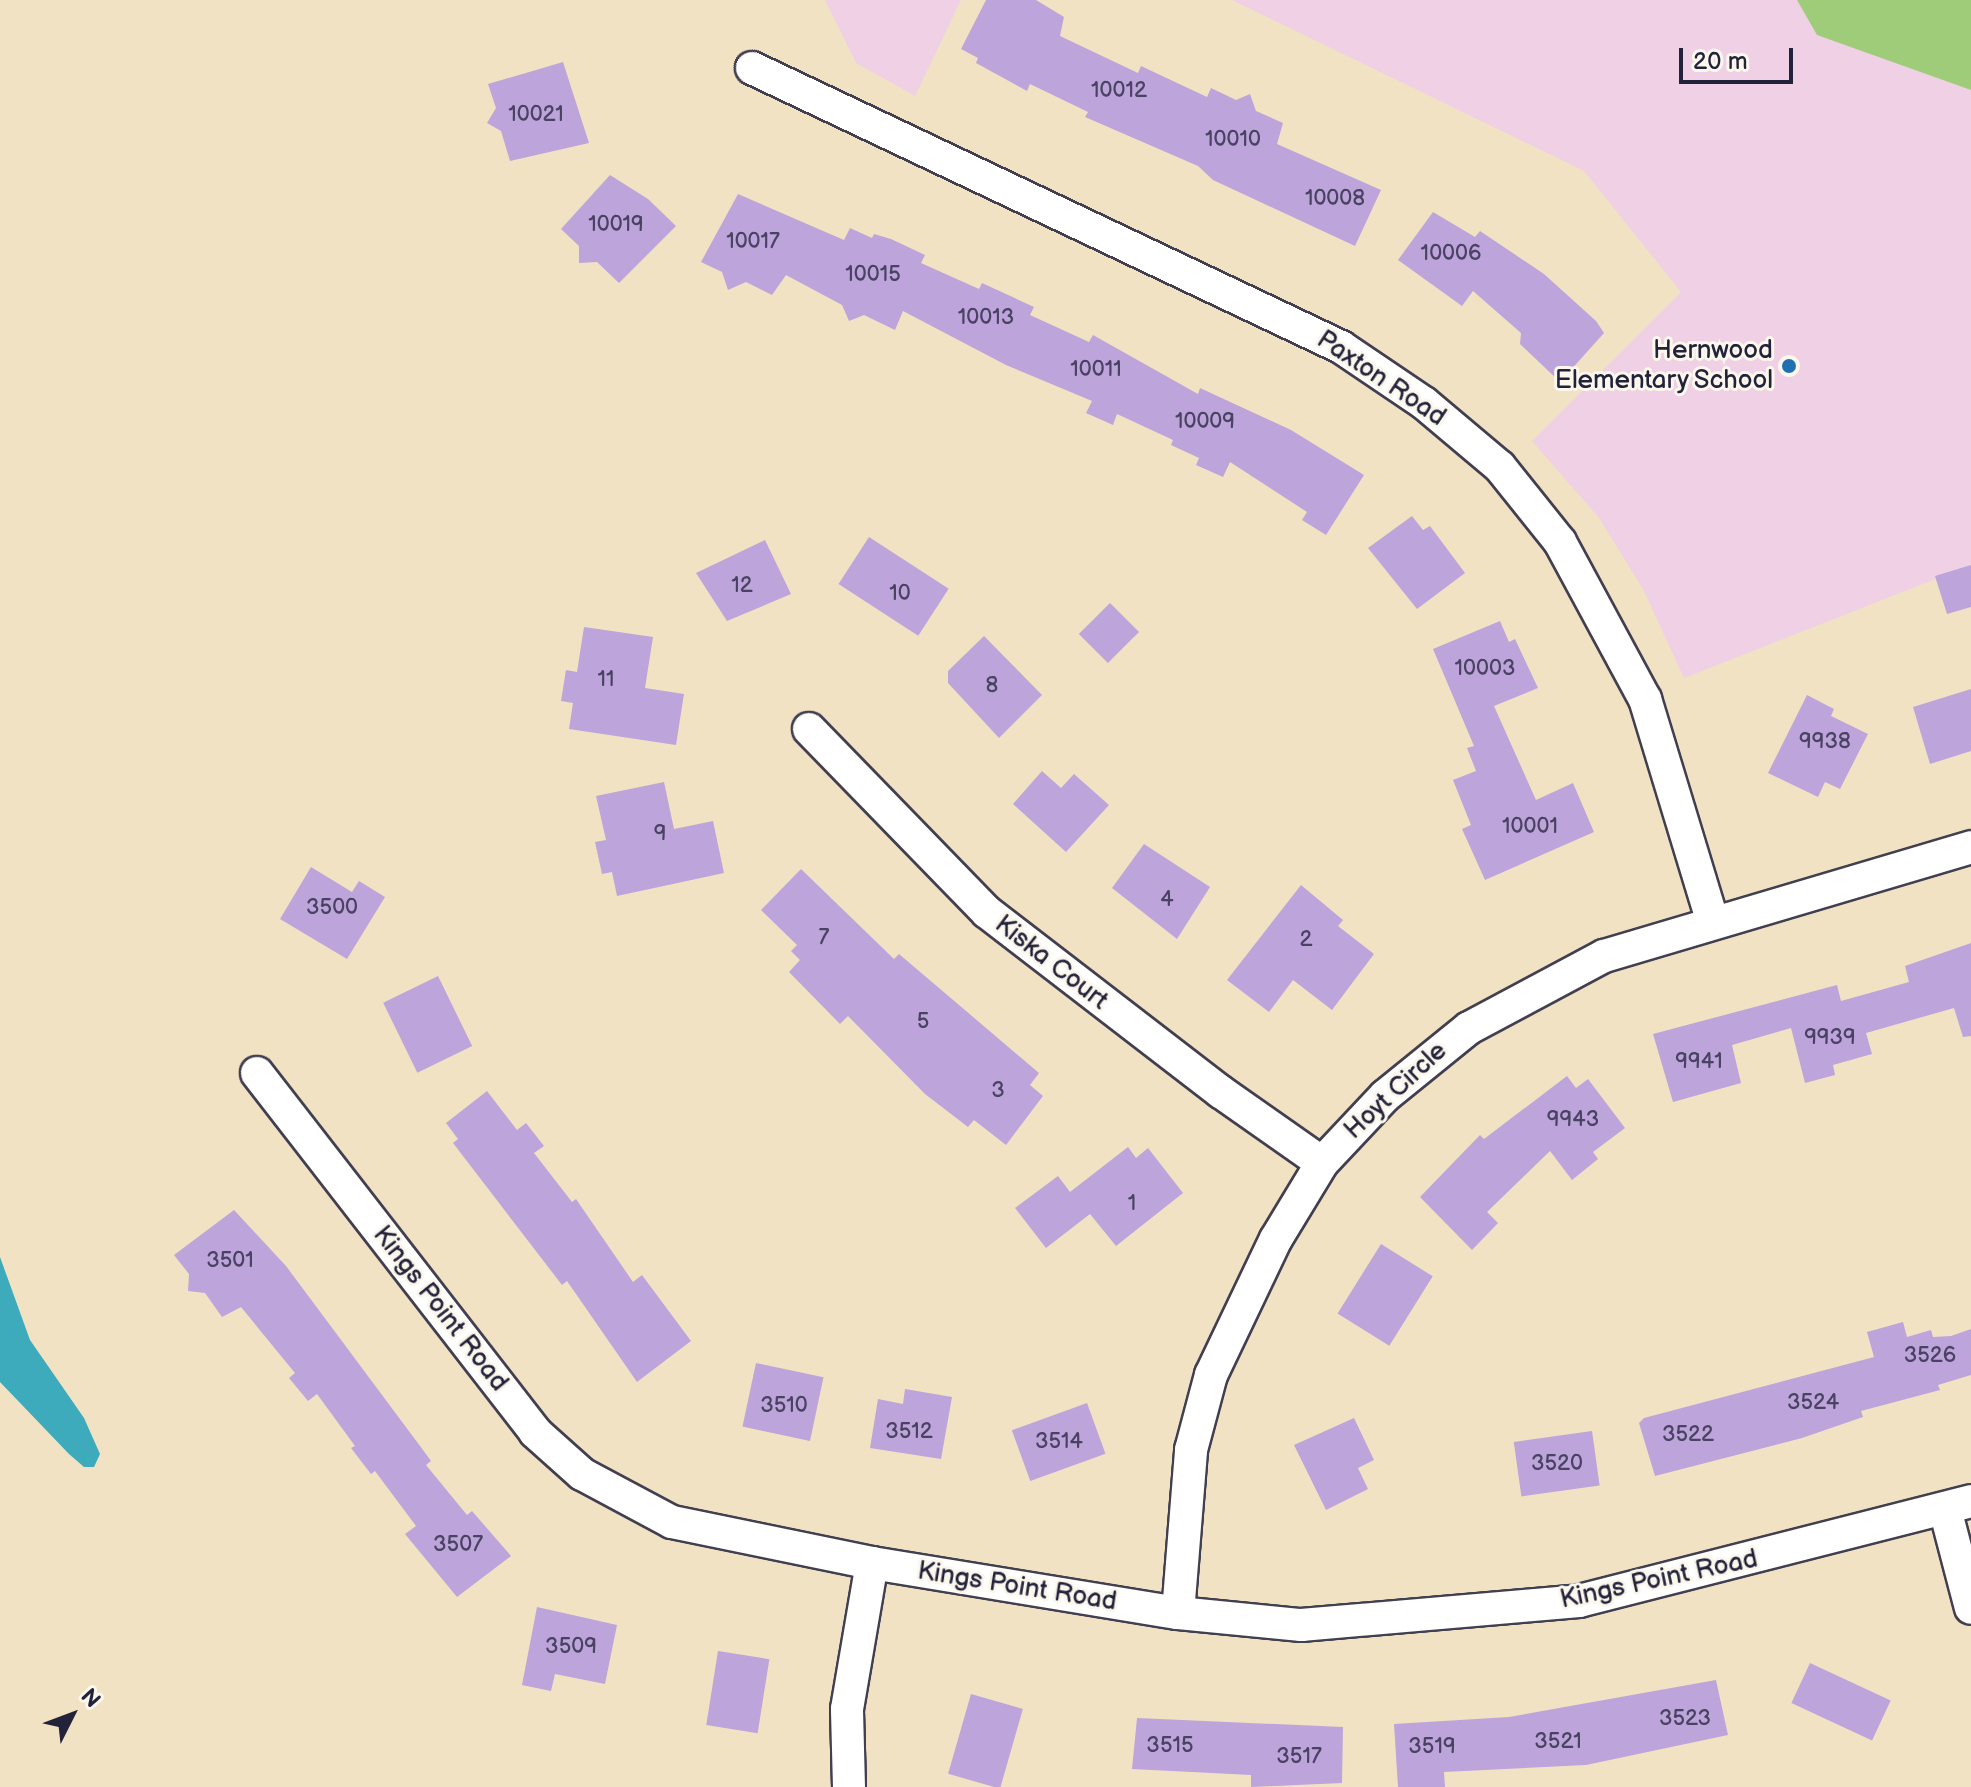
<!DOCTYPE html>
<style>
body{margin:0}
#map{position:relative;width:1971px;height:1787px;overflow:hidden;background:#f1e2c4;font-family:"Balsamiq Sans",sans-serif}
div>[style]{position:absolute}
.built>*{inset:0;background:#efd0e5}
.green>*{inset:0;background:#9fcc79}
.water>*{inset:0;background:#3dabbb}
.building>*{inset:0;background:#bda4db;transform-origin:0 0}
.roads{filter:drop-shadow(2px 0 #413f50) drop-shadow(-2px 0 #413f50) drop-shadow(0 2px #413f50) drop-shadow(0 -2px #413f50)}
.street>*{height:32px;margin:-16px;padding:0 16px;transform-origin:16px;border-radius:16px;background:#fff}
.dots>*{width:22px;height:22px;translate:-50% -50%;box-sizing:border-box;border:4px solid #fbf7ec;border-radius:50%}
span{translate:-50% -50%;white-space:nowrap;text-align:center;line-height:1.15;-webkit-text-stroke:6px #fbf7ec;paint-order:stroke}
.number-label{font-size:22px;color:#494263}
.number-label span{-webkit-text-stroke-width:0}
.poi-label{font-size:26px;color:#22223b}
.right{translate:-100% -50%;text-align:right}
.street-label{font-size:26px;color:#22223b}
.north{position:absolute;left:32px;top:1675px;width:80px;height:80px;-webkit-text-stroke:6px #fbf7ec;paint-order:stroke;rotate:48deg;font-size:22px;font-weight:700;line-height:32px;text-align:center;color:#22223b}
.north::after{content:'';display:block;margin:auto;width:28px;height:36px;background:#22223b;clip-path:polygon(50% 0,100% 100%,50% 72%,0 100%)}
.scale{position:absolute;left:1679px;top:48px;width:114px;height:36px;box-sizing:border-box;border:4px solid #22223b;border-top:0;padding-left:10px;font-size:24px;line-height:28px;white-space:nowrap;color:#22223b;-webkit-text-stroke:6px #fbf7ec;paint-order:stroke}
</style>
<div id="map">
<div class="built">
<i style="clip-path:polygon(825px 0,961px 0,915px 96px,856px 63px)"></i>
<i style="clip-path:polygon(1232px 0,1971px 0,1971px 565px,1684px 678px,1643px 589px,1599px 518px,1532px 441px,1681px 292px,1584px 171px)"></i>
</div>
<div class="green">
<i style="clip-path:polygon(1797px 0,1971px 0,1971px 90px,1817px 35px)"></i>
</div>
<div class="water">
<i style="clip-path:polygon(0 1257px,30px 1340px,84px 1418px,100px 1454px,94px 1467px,84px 1467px,69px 1454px,0 1382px)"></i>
</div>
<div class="building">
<i style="clip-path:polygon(986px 0,1036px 0,1064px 17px,1060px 36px,1138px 73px,1141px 66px,1207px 97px,1211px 88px,1236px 100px,1250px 94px,1256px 111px,1283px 123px,1277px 144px,1381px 190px,1355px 246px,1213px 180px,1198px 166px,1085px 117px,1088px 112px,1030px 84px,1027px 91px,976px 63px,978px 58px,961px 49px)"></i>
<i style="clip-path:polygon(563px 62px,589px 143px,510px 161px,501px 131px,487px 123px,496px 108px,488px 84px)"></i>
<i style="clip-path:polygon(610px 175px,648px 199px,676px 226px,619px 283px,597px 262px,579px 263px,579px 246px,561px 229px)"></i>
<i style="clip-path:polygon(738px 194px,844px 240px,850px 228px,872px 238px,874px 234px,891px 239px,925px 255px,921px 263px,979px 289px,982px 283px,1034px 307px,1030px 315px,1089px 342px,1093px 335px,1198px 394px,1200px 388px,1291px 430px,1364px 475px,1326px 535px,1302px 520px,1307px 512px,1230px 462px,1223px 477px,1196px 465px,1199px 458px,1171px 445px,1173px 440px,1117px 414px,1113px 425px,1086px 413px,1092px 401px,1006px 365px,903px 311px,895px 330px,864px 315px,849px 321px,842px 305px,786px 275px,772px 295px,746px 282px,728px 290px,722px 272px,701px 262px)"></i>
<i style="clip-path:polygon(1433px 212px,1475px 237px,1480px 231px,1544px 274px,1596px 321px,1604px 333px,1560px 382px,1520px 344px,1521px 333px,1473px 291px,1462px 306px,1398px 260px)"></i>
<i style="clip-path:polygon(1412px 516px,1423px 530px,1430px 526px,1465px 573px,1417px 609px,1368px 548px)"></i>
<i style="left:869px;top:537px;width:95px;height:56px;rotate:33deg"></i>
<i style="clip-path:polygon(765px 540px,791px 594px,727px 621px,696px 573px)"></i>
<i style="clip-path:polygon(1971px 565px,1971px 607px,1947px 614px,1935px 576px)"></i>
<i style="left:1110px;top:603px;width:41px;height:44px;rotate:45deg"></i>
<i style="clip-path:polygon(1500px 621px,1509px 642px,1515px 639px,1538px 688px,1494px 706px,1536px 800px,1573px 783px,1594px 832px,1485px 880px,1462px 829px,1471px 825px,1453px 780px,1476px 771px,1467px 748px,1474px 746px,1433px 649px)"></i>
<i style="clip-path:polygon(584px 627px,653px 637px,645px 688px,684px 694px,676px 745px,569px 729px,573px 703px,561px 701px,566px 670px,577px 672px)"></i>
<i style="clip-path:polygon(984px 636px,1042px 695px,999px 738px,948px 683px,948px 671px)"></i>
<i style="clip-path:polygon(1971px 689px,1971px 751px,1930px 764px,1913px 707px)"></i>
<i style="clip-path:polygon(1807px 695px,1834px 709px,1831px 716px,1868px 734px,1840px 789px,1825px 782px,1818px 797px,1768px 773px)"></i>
<i style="clip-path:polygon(1042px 771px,1061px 788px,1074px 774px,1109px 805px,1066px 852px,1013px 804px)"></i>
<i style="clip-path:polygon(664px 782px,674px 829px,713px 821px,724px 873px,617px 896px,612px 872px,602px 874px,595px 842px,606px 840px,596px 796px)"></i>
<i style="clip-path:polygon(1144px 844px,1210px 887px,1177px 939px,1112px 888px)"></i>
<i style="clip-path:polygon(311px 867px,352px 892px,359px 881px,385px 897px,347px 959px,280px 919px)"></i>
<i style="clip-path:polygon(801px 869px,894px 959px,899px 954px,1039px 1073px,1030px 1085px,1043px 1096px,1006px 1145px,974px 1120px,968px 1127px,925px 1094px,848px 1016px,840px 1024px,789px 972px,800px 960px,791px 951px,797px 945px,761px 910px)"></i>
<i style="clip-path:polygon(1301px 885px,1343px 920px,1338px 926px,1374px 954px,1332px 1010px,1293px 980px,1269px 1012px,1227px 980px)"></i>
<i style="clip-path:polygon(1971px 943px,1971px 1036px,1963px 1037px,1954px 1008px,1866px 1033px,1872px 1054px,1833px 1065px,1835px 1075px,1805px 1083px,1791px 1028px,1732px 1045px,1741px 1083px,1673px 1102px,1653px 1034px,1837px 985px,1841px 1001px,1909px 982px,1905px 966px)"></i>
<i style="left:438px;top:976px;width:78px;height:61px;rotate:64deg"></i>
<i style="clip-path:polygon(1567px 1076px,1576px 1088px,1588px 1079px,1625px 1128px,1593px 1152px,1598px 1159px,1572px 1180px,1550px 1151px,1487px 1212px,1498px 1223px,1472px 1250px,1420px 1197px,1480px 1135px,1484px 1139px)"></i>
<i style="clip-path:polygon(487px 1091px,517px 1130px,526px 1123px,544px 1146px,534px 1153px,572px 1202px,576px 1199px,633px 1282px,642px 1275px,691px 1341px,637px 1382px,567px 1281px,562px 1285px,453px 1143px,458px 1139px,446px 1123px)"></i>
<i style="clip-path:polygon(1128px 1147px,1136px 1158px,1148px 1148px,1183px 1193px,1116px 1246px,1090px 1214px,1046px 1248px,1015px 1208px,1058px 1176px,1070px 1192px)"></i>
<i style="clip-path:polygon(234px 1210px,286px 1266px,423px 1450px,431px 1461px,426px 1465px,467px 1515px,472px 1511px,511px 1556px,457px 1597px,405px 1534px,416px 1526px,375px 1471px,371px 1474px,351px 1448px,355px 1446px,317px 1394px,308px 1401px,289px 1378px,295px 1373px,241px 1307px,222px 1317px,205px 1293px,188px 1291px,189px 1274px,174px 1255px)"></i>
<i style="left:1381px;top:1244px;width:61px;height:82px;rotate:32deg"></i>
<i style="clip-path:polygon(1903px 1322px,1907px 1337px,1931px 1330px,1933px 1337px,1951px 1336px,1971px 1329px,1971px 1375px,1938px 1385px,1940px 1390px,1861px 1411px,1863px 1417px,1802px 1438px,1655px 1476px,1639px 1423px,1644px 1418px,1874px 1357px,1867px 1332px)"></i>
<i style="left:756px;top:1363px;width:69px;height:65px;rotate:12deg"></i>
<i style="clip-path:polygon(905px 1389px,952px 1397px,941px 1459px,870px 1448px,878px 1399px,903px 1404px)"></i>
<i style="left:1087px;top:1403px;width:54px;height:80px;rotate:70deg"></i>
<i style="clip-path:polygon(1354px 1418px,1374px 1460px,1358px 1468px,1368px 1489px,1326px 1510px,1294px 1445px)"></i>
<i style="left:1592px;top:1431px;width:55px;height:79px;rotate:82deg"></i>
<i style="clip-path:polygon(537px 1607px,617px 1625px,605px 1684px,555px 1674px,551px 1691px,522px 1685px)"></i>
<i style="left:718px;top:1651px;width:52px;height:75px;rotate:9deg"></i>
<i style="left:1810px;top:1663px;width:89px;height:44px;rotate:25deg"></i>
<i style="clip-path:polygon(1716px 1680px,1728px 1735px,1586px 1765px,1444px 1772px,1445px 1787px,1398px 1787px,1394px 1724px,1509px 1717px)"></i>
<i style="left:971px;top:1694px;width:54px;height:83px;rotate:16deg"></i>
<i style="clip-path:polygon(1137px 1718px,1343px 1727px,1342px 1783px,1251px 1787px,1251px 1775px,1132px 1769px)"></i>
</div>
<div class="roads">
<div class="street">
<i style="left:752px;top:68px;width:652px;rotate:25.35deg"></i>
<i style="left:1341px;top:347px;width:100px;rotate:34deg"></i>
<i style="left:1424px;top:403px;width:99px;rotate:40.1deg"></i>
<i style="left:1500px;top:467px;width:96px;rotate:51.3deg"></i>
<i style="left:1560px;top:542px;width:179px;rotate:61.6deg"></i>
<i style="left:1645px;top:699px;width:231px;rotate:73.1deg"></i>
<i style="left:809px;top:729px;width:255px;rotate:45.8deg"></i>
<i style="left:987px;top:912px;width:295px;rotate:37.6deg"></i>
<i style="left:1221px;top:1092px;width:123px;rotate:35.1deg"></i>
<i style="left:257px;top:1073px;width:454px;rotate:52.2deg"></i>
<i style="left:535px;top:1432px;width:63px;rotate:41.8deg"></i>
<i style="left:582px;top:1474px;width:102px;rotate:28.1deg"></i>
<i style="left:672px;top:1522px;width:204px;rotate:11.6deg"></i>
<i style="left:872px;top:1563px;width:310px;rotate:9.3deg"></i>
<i style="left:1178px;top:1613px;width:124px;rotate:5.6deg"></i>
<i style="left:1301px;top:1625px;width:279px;rotate:-4.9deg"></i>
<i style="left:1579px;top:1601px;width:405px;rotate:-14.3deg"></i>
<i style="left:1945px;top:1509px;width:102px;rotate:75.3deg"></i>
<i style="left:1178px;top:1613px;width:164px;rotate:-85.4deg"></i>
<i style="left:1191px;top:1450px;width:78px;rotate:-75.1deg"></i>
<i style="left:1211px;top:1375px;width:151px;rotate:-64.5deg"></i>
<i style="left:1276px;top:1239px;width:89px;rotate:-58.8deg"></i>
<i style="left:1322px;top:1163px;width:92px;rotate:-46.8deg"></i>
<i style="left:1385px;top:1096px;width:108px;rotate:-39deg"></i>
<i style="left:1469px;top:1028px;width:153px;rotate:-28.1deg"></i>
<i style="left:1604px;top:956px;width:383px;rotate:-16.5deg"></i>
<i style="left:849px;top:1787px;width:78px;rotate:-91.5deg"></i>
<i style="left:847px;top:1709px;width:148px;rotate:-80.3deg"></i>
</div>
</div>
<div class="dots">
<i style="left:1789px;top:366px;background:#1f6fb2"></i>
</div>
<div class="number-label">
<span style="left:1119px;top:91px">10012</span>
<span style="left:536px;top:115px">10021</span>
<span style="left:1233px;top:140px">10010</span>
<span style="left:1335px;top:199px">10008</span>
<span style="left:616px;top:225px">10019</span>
<span style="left:753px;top:242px">10017</span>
<span style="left:1451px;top:254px">10006</span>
<span style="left:873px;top:275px">10015</span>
<span style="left:986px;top:318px">10013</span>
<span style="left:1096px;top:370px">10011</span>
<span style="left:1205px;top:422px">10009</span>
<span style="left:742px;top:586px">12</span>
<span style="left:900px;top:594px">10</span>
<span style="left:1485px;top:669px">10003</span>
<span style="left:606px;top:680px">11</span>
<span style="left:992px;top:686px">8</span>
<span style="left:1825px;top:742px">9938</span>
<span style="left:1530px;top:827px">10001</span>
<span style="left:660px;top:834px">9</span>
<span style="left:1167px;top:900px">4</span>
<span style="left:332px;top:908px">3500</span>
<span style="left:824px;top:938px">7</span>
<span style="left:1306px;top:940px">2</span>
<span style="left:923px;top:1022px">5</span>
<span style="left:1830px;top:1038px">9939</span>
<span style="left:1699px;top:1062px">9941</span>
<span style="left:998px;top:1091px">3</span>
<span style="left:1573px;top:1120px">9943</span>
<span style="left:1132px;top:1204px">1</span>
<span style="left:230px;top:1261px">3501</span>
<span style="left:1930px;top:1356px">3526</span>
<span style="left:1813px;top:1403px">3524</span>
<span style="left:784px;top:1406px">3510</span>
<span style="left:909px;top:1432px">3512</span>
<span style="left:1688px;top:1435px">3522</span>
<span style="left:1059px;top:1442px">3514</span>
<span style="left:1557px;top:1464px">3520</span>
<span style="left:458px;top:1545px">3507</span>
<span style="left:571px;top:1647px">3509</span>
<span style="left:1685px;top:1719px">3523</span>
<span style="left:1558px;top:1742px">3521</span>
<span style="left:1170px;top:1746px">3515</span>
<span style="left:1432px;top:1747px">3519</span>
<span style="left:1299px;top:1757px">3517</span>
</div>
<div class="poi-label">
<span class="right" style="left:1773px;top:366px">Hernwood<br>Elementary School</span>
</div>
<div class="street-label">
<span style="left:1381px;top:379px;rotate:34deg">Paxton Road</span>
<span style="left:1051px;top:963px;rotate:38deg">Kiska Court</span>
<span style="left:1396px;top:1091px;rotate:-43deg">Hoyt Circle</span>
<span style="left:440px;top:1309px;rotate:52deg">Kings Point Road</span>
<span style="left:1659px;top:1580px;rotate:-12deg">Kings Point Road</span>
<span style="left:1017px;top:1587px;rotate:9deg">Kings Point Road</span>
</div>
<div class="north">N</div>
<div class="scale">20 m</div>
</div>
